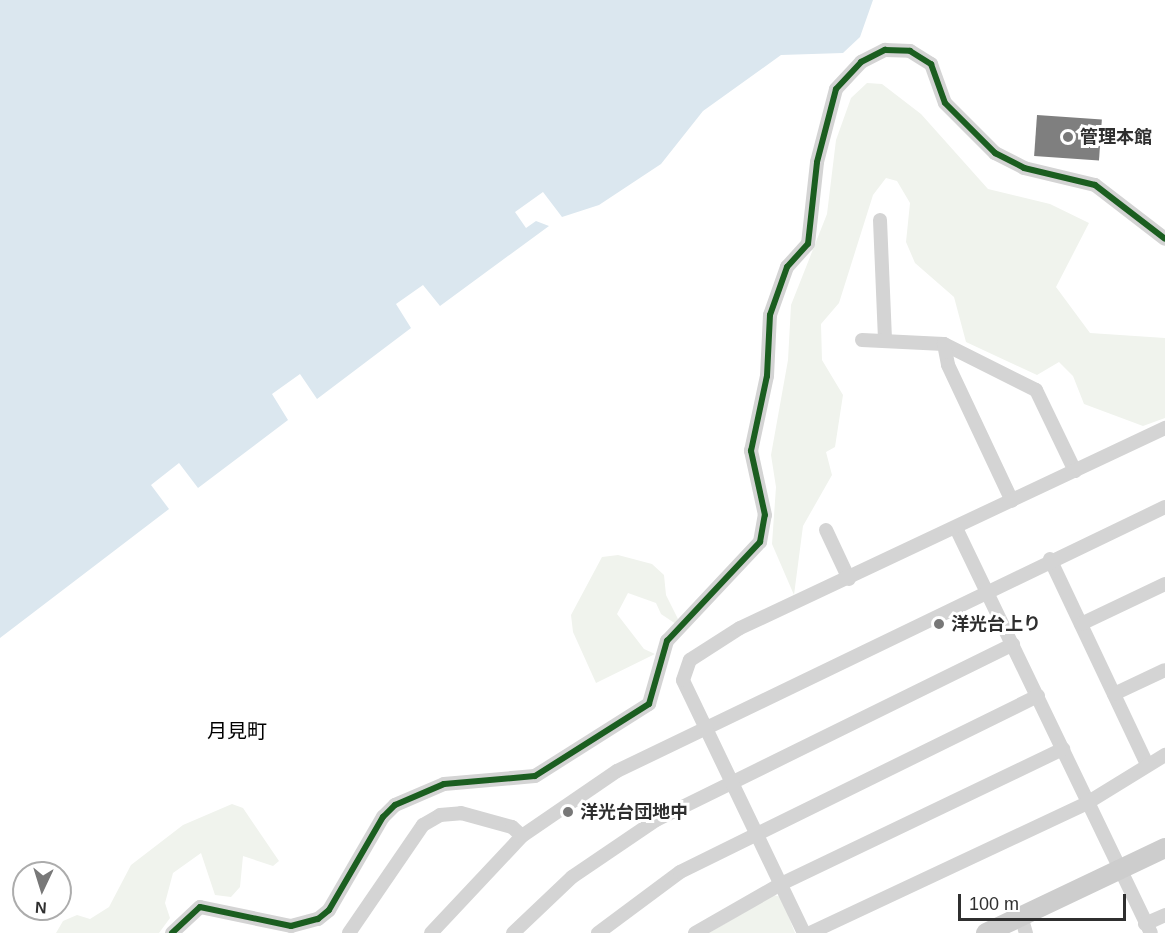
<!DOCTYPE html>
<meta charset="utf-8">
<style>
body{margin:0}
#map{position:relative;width:1165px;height:933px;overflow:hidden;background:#fff;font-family:Helvetica,"Noto Sans JP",sans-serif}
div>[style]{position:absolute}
.green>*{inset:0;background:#f0f3ed}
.water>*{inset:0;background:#dbe7ef}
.building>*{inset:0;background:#7f7f7f;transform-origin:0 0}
.street>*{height:14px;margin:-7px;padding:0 7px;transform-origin:7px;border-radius:7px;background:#d4d4d4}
.secondary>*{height:20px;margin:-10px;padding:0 10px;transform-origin:10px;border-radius:10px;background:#cdcdcd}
.cycleway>*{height:6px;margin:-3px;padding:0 3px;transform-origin:3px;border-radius:3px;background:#1b5e20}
.dots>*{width:16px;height:16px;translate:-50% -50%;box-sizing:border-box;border:3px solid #fff;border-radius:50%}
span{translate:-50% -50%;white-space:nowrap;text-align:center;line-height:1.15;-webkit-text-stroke:6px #fff;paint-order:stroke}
.poi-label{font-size:18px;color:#2f2f2f;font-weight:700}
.left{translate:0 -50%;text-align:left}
.neighbourhood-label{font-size:20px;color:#000}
.north{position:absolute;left:12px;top:861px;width:60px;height:60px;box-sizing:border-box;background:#fff;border:2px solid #acacac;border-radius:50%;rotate:184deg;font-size:16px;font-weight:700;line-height:24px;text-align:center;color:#2f2f2f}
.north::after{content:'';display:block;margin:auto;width:21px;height:27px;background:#787878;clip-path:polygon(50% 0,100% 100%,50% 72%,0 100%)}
.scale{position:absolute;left:958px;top:894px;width:168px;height:27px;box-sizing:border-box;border:3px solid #2f2f2f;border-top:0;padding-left:8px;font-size:18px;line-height:21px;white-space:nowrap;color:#2f2f2f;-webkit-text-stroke:4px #fff;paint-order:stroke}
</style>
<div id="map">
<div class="green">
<i style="clip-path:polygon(867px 83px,882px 84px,921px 114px,988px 189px,1050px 204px,1089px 223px,1056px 287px,1090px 333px,1165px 338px,1165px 418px,1143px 426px,1084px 404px,1073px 376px,1059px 362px,1037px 375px,966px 342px,954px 297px,915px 263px,906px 242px,910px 203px,897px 181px,886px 178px,873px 195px,839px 303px,821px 324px,822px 360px,843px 395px,835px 447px,826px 452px,832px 475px,803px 526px,794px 595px,772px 544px,776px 487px,771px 455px,788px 360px,791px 305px,827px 214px,836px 140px,851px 98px)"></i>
<i style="clip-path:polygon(618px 555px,652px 564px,664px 575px,666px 595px,678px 619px,676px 624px,661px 614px,656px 603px,628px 593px,617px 614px,644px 649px,655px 654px,596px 683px,573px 632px,571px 615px,602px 557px)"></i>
<i style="clip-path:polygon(232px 804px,243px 808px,279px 861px,273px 866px,243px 856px,240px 887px,231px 897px,215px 895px,201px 853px,173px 873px,165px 903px,170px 918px,159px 933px,56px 933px,63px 921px,77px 915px,90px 919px,109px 907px,131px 865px,183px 825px)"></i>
<i style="clip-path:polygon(774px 895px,781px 897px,795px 933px,709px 933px)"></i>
</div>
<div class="water">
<i style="clip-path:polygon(0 0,873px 0,860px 37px,843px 53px,781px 55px,703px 111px,661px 164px,599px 205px,562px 217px,543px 192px,515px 212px,526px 228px,536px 221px,549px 226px,440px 306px,423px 285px,396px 304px,411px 328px,317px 399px,300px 374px,272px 394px,288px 420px,198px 488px,179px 463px,151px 485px,169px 509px,0 638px)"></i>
</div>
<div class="building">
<i style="left:1037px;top:115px;width:65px;height:41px;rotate:4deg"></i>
</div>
<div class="street">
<i style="left:880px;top:220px;width:120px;rotate:87.6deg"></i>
<i style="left:862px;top:340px;width:82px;rotate:2.8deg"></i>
<i style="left:944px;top:344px;width:103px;rotate:26.6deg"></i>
<i style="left:1036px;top:390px;width:90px;rotate:64.3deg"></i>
<i style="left:944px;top:344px;width:21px;rotate:79deg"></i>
<i style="left:948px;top:365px;width:150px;rotate:64.8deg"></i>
<i style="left:956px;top:528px;width:449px;rotate:64.3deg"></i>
<i style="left:826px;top:530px;width:54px;rotate:64.9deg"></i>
<i style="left:1050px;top:559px;width:227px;rotate:64.7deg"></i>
<i style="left:1081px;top:624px;width:93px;rotate:-25.5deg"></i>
<i style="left:1114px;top:694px;width:56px;rotate:-25.2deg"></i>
<i style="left:1021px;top:916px;width:18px;rotate:74deg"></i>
<i style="left:1145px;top:924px;width:22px;rotate:-24deg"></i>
<i style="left:172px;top:933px;width:38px;rotate:-43deg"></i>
<i style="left:200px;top:907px;width:93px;rotate:11.8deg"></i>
<i style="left:291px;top:926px;width:28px;rotate:-15deg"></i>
<i style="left:318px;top:919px;width:14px;rotate:-39deg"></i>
<i style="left:329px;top:910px;width:108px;rotate:-59.9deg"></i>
<i style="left:383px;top:817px;width:17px;rotate:-45deg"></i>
<i style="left:395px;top:805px;width:53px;rotate:-23.2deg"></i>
<i style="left:444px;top:784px;width:91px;rotate:-5deg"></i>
<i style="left:535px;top:776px;width:135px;rotate:-32.3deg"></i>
<i style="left:649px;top:704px;width:66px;rotate:-74.1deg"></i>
<i style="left:667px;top:641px;width:136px;rotate:-46.8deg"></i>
<i style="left:760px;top:542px;width:27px;rotate:-80deg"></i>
<i style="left:765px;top:515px;width:66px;rotate:-102.3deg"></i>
<i style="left:751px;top:451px;width:77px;rotate:-78deg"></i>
<i style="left:767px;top:376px;width:61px;rotate:-87.2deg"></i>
<i style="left:770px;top:315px;width:51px;rotate:-70.5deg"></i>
<i style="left:787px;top:267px;width:31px;rotate:-48deg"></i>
<i style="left:808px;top:244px;width:82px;rotate:-83.7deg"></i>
<i style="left:817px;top:162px;width:75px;rotate:-75.4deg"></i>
<i style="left:836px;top:89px;width:37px;rotate:-47deg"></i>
<i style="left:861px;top:62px;width:27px;rotate:-27deg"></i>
<i style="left:885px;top:50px;width:25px;rotate:2deg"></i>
<i style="left:910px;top:51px;width:25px;rotate:32deg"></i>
<i style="left:931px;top:64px;width:41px;rotate:70.3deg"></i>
<i style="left:945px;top:103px;width:71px;rotate:45deg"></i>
<i style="left:995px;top:153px;width:33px;rotate:27deg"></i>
<i style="left:1024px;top:168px;width:73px;rotate:13.5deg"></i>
<i style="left:1095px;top:185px;width:88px;rotate:37.6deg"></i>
<i style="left:349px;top:933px;width:131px;rotate:-55.6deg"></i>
<i style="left:423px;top:825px;width:20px;rotate:-30deg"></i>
<i style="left:440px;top:815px;width:21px;rotate:-5deg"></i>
<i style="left:461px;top:813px;width:53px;rotate:15.4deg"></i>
<i style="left:512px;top:827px;width:13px;rotate:42deg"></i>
<i style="left:431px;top:933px;width:133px;rotate:-46.8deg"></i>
<i style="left:522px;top:836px;width:115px;rotate:-34.4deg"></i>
<i style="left:617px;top:771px;width:608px;rotate:-25.72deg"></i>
<i style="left:513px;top:933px;width:81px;rotate:-43.5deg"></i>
<i style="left:572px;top:877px;width:102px;rotate:-34.2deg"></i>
<i style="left:656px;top:820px;width:398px;rotate:-26.2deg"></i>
<i style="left:598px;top:933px;width:102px;rotate:-36.6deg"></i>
<i style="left:680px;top:872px;width:399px;rotate:-26.2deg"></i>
<i style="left:695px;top:933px;width:99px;rotate:-29.7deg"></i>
<i style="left:781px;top:884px;width:313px;rotate:-25.6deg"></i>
<i style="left:804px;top:933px;width:280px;rotate:-115.6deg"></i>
<i style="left:683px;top:680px;width:21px;rotate:-71deg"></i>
<i style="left:690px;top:660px;width:59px;rotate:-32.6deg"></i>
<i style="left:740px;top:628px;width:470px;rotate:-25.2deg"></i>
<i style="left:810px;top:933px;width:306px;rotate:-25.1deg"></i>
<i style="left:1087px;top:803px;width:92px;rotate:-31.6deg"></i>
</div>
<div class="secondary">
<i style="left:986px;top:933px;width:198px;rotate:-25.4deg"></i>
</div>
<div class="cycleway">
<i style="left:172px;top:933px;width:38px;rotate:-43deg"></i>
<i style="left:200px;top:907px;width:93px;rotate:11.8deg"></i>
<i style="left:291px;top:926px;width:28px;rotate:-15deg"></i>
<i style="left:318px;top:919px;width:14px;rotate:-39deg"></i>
<i style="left:329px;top:910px;width:108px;rotate:-59.9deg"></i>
<i style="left:383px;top:817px;width:17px;rotate:-45deg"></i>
<i style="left:395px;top:805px;width:53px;rotate:-23.2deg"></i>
<i style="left:444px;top:784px;width:91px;rotate:-5deg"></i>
<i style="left:535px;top:776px;width:135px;rotate:-32.3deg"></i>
<i style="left:649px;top:704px;width:66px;rotate:-74.1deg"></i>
<i style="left:667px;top:641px;width:136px;rotate:-46.8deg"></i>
<i style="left:760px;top:542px;width:27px;rotate:-80deg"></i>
<i style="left:765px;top:515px;width:66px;rotate:-102.3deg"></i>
<i style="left:751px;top:451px;width:77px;rotate:-78deg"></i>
<i style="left:767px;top:376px;width:61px;rotate:-87.2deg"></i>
<i style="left:770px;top:315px;width:51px;rotate:-70.5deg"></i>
<i style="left:787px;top:267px;width:31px;rotate:-48deg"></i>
<i style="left:808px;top:244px;width:82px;rotate:-83.7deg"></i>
<i style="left:817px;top:162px;width:75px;rotate:-75.4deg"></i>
<i style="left:836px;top:89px;width:37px;rotate:-47deg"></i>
<i style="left:861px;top:62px;width:27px;rotate:-27deg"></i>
<i style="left:885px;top:50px;width:25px;rotate:2deg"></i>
<i style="left:910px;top:51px;width:25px;rotate:32deg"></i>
<i style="left:931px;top:64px;width:41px;rotate:70.3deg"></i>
<i style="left:945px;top:103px;width:71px;rotate:45deg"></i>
<i style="left:995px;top:153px;width:33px;rotate:27deg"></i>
<i style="left:1024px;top:168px;width:73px;rotate:13.5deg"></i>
<i style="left:1095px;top:185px;width:88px;rotate:37.6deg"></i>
</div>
<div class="dots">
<i style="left:1068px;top:137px;background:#787878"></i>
<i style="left:939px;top:624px;background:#787878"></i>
<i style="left:568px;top:812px;background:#787878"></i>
</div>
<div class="poi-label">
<span class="left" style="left:1080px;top:137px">管理本館</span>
<span class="left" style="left:951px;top:624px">洋光台上り</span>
<span class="left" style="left:580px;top:812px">洋光台団地中</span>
</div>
<div class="neighbourhood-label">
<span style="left:237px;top:731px">月見町</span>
</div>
<div class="north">N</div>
<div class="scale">100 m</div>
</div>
